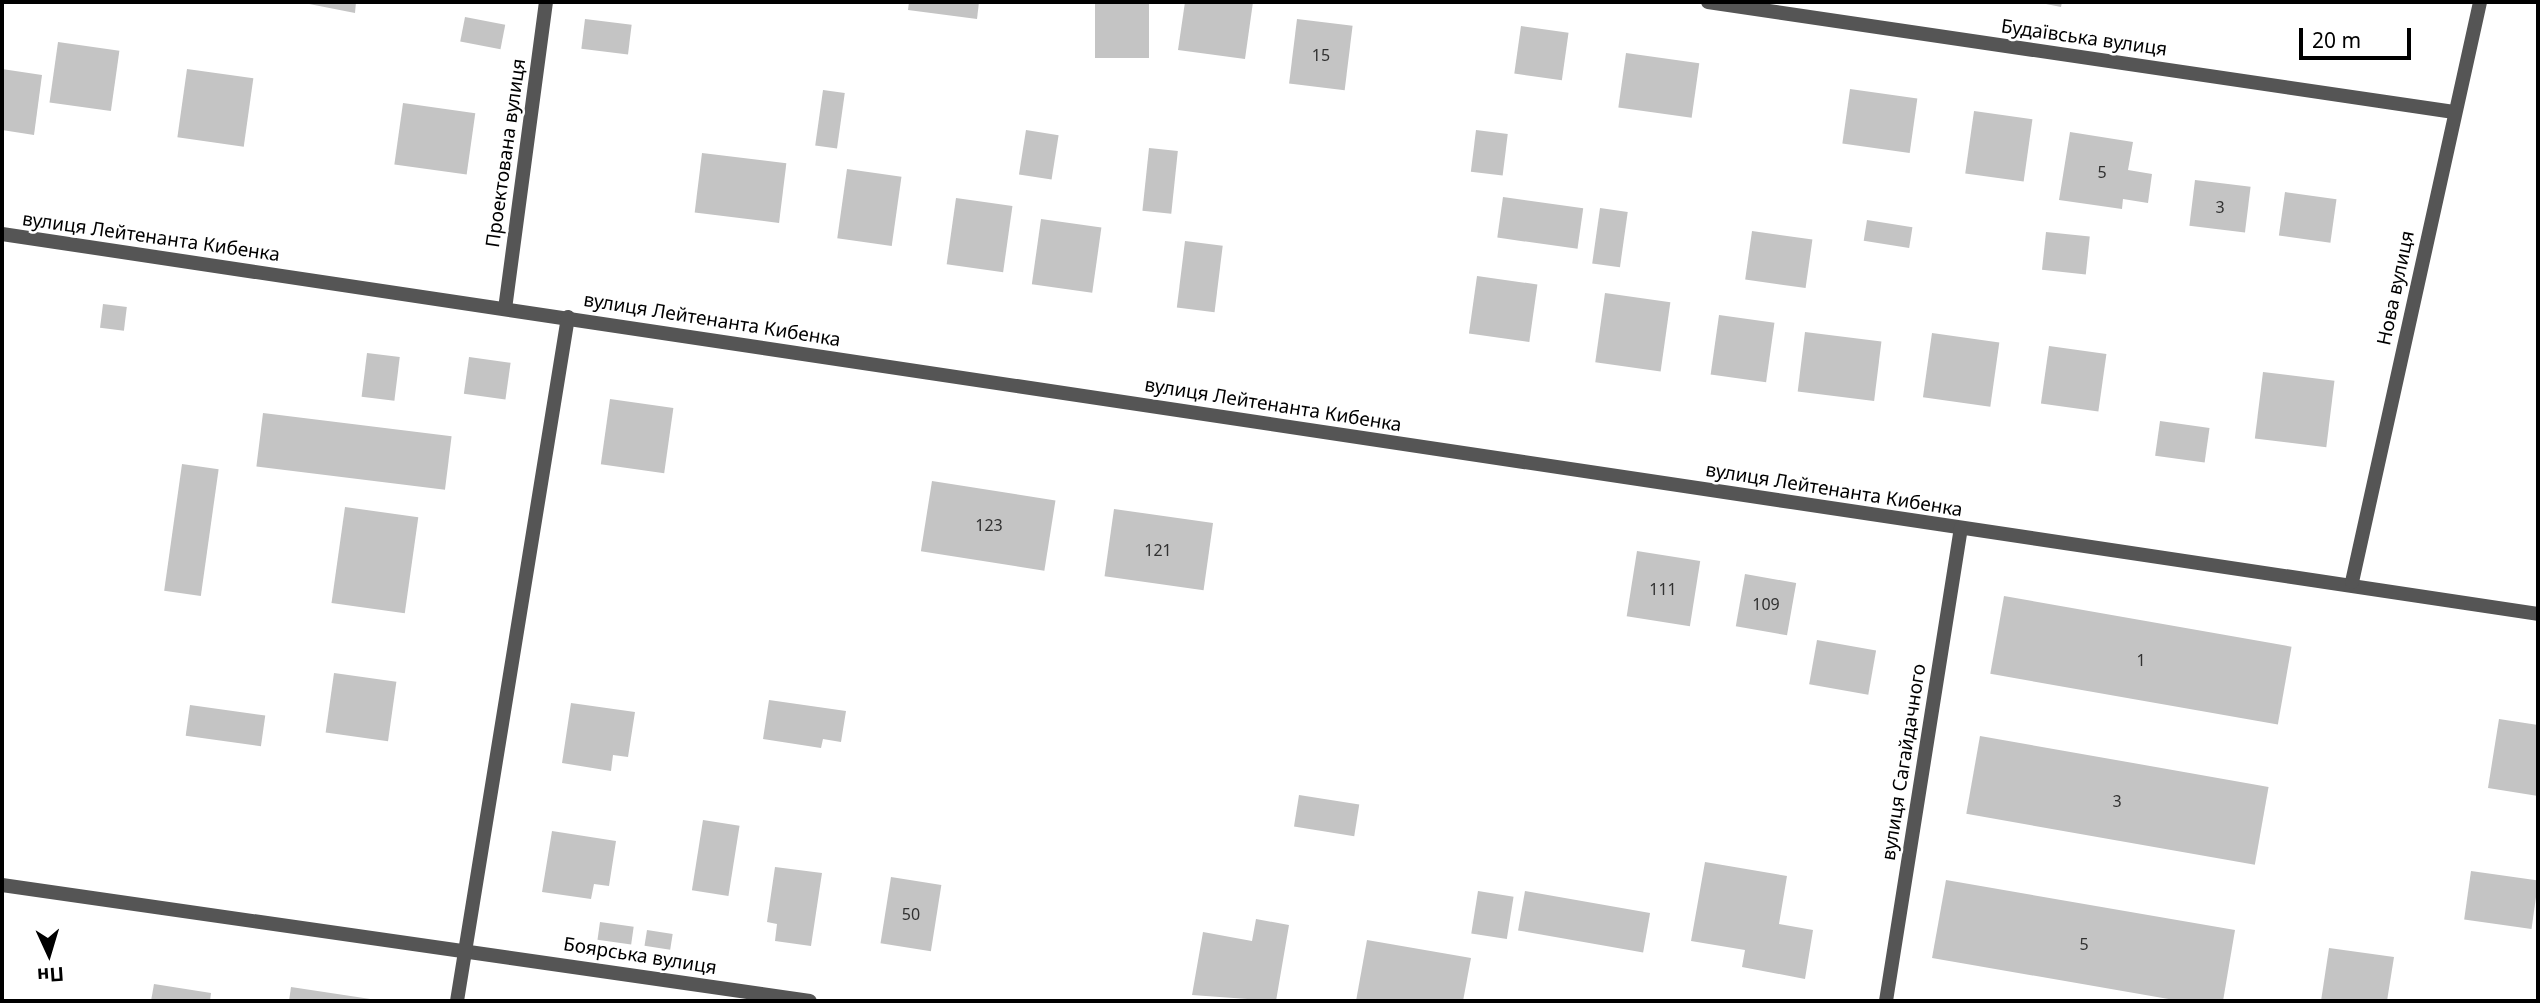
<!DOCTYPE html>
<meta charset="utf-8">
<style>
body{margin:0}
#map{position:relative;width:2540px;height:1003px;overflow:hidden;background:#fff;font-family:"Noto Sans",sans-serif}
div>[style]{position:absolute}
.building>*{inset:0;background:#c4c4c4;transform-origin:0 0}
.street>*{height:14px;margin:-7px;padding:0 7px;transform-origin:7px;border-radius:7px;background:#555}
span{translate:-50% -50%;white-space:nowrap;text-align:center;line-height:1.15;-webkit-text-stroke:5px #fff;paint-order:stroke}
.number-label{font-size:16px;color:#313131}
.number-label span{-webkit-text-stroke-width:0}
.street-label{font-size:19px;color:#000}
.frame{position:absolute;inset:0;border:4px solid #000;pointer-events:none}
.north{position:absolute;left:14px;top:919px;width:70px;height:70px;-webkit-text-stroke:5px #fff;paint-order:stroke;rotate:176deg;font-size:19px;font-weight:700;line-height:28px;text-align:center;color:#000}
.north::after{content:'';display:block;margin:auto;width:24px;height:32px;background:#000;clip-path:polygon(50% 0,100% 100%,50% 72%,0 100%)}
.scale{position:absolute;left:2299px;top:28px;width:112px;height:32px;box-sizing:border-box;border:4px solid #000;border-top:0;padding-left:9px;font-size:21px;line-height:24px;white-space:nowrap;color:#000;-webkit-text-stroke:5px #fff;paint-order:stroke}
</style>
<div id="map">
<div class="building">
<i style="clip-path:polygon(299px 2px,356px 2px,355px 13px)"></i>
<i style="clip-path:polygon(909px 2px,979px 2px,977px 19px,908px 10px)"></i>
<i style="left:1095px;top:2px;width:54px;height:56px"></i>
<i style="clip-path:polygon(1185px 2px,1253px 2px,1245px 59px,1178px 50px)"></i>
<i style="clip-path:polygon(2036px 2px,2062px 2px,2061px 7px)"></i>
<i style="left:465px;top:17px;width:41px;height:25px;rotate:11deg"></i>
<i style="left:585px;top:19px;width:47px;height:30px;rotate:7deg"></i>
<i style="left:1297px;top:19px;width:56px;height:65px;rotate:7deg"></i>
<i style="left:1521px;top:26px;width:48px;height:48px;rotate:8deg"></i>
<i style="left:58px;top:42px;width:62px;height:61px;rotate:8deg"></i>
<i style="left:1626px;top:53px;width:74px;height:55px;rotate:8deg"></i>
<i style="clip-path:polygon(2px 69px,42px 75px,34px 135px,2px 130px)"></i>
<i style="left:187px;top:69px;width:67px;height:69px;rotate:8deg"></i>
<i style="left:1850px;top:89px;width:68px;height:55px;rotate:8deg"></i>
<i style="left:823px;top:90px;width:22px;height:56px;rotate:8deg"></i>
<i style="left:403px;top:103px;width:73px;height:62px;rotate:8deg"></i>
<i style="left:1974px;top:111px;width:59px;height:63px;rotate:8deg"></i>
<i style="left:1026px;top:130px;width:33px;height:45px;rotate:9deg"></i>
<i style="left:1476px;top:130px;width:32px;height:42px;rotate:7deg"></i>
<i style="clip-path:polygon(2070px 132px,2133px 142px,2128px 170px,2152px 174px,2148px 203px,2123px 199px,2122px 209px,2059px 200px)"></i>
<i style="left:1149px;top:148px;width:29px;height:63px;rotate:6deg"></i>
<i style="left:702px;top:153px;width:85px;height:60px;rotate:7deg"></i>
<i style="left:847px;top:169px;width:55px;height:70px;rotate:8deg"></i>
<i style="left:2195px;top:180px;width:56px;height:46px;rotate:7deg"></i>
<i style="left:2285px;top:192px;width:52px;height:44px;rotate:8deg"></i>
<i style="left:1503px;top:197px;width:81px;height:41px;rotate:8deg"></i>
<i style="left:956px;top:198px;width:57px;height:67px;rotate:8deg"></i>
<i style="left:1600px;top:208px;width:28px;height:56px;rotate:8deg"></i>
<i style="left:1041px;top:219px;width:61px;height:66px;rotate:8deg"></i>
<i style="left:1867px;top:220px;width:46px;height:21px;rotate:9deg"></i>
<i style="left:1752px;top:231px;width:61px;height:49px;rotate:8deg"></i>
<i style="left:2046px;top:232px;width:44px;height:38px;rotate:6deg"></i>
<i style="left:1185px;top:241px;width:38px;height:67px;rotate:7deg"></i>
<i style="left:1477px;top:276px;width:61px;height:58px;rotate:8deg"></i>
<i style="left:1605px;top:293px;width:66px;height:70px;rotate:8deg"></i>
<i style="left:103px;top:304px;width:24px;height:24px;rotate:7deg"></i>
<i style="left:1719px;top:315px;width:56px;height:60px;rotate:8deg"></i>
<i style="left:1805px;top:332px;width:77px;height:60px;rotate:7deg"></i>
<i style="left:1932px;top:333px;width:68px;height:65px;rotate:8deg"></i>
<i style="left:2049px;top:346px;width:58px;height:58px;rotate:8deg"></i>
<i style="left:367px;top:353px;width:33px;height:44px;rotate:7deg"></i>
<i style="left:469px;top:357px;width:42px;height:37px;rotate:8deg"></i>
<i style="left:2263px;top:372px;width:72px;height:67px;rotate:7deg"></i>
<i style="left:610px;top:399px;width:64px;height:66px;rotate:8deg"></i>
<i style="left:263px;top:413px;width:190px;height:54px;rotate:7deg"></i>
<i style="left:2160px;top:421px;width:50px;height:35px;rotate:8deg"></i>
<i style="left:182px;top:464px;width:37px;height:128px;rotate:8deg"></i>
<i style="left:932px;top:481px;width:125px;height:71px;rotate:9deg"></i>
<i style="left:345px;top:507px;width:74px;height:97px;rotate:8deg"></i>
<i style="left:1114px;top:509px;width:100px;height:68px;rotate:8deg"></i>
<i style="left:1637px;top:551px;width:64px;height:66px;rotate:9deg"></i>
<i style="left:1745px;top:574px;width:52px;height:53px;rotate:10deg"></i>
<i style="left:2004px;top:596px;width:292px;height:79px;rotate:10deg"></i>
<i style="left:1817px;top:640px;width:60px;height:45px;rotate:10deg"></i>
<i style="left:334px;top:673px;width:63px;height:60px;rotate:8deg"></i>
<i style="clip-path:polygon(769px 700px,846px 711px,841px 742px,823px 739px,821px 748px,763px 739px)"></i>
<i style="clip-path:polygon(571px 703px,635px 712px,628px 757px,613px 755px,611px 771px,562px 763px)"></i>
<i style="left:190px;top:705px;width:76px;height:31px;rotate:8deg"></i>
<i style="clip-path:polygon(2499px 719px,2538px 725px,2538px 796px,2488px 788px)"></i>
<i style="left:1980px;top:736px;width:293px;height:79px;rotate:10deg"></i>
<i style="left:1299px;top:795px;width:61px;height:32px;rotate:9deg"></i>
<i style="left:703px;top:820px;width:37px;height:71px;rotate:9deg"></i>
<i style="clip-path:polygon(552px 831px,616px 841px,609px 886px,594px 884px,591px 899px,542px 892px)"></i>
<i style="clip-path:polygon(1705px 862px,1787px 876px,1779px 924px,1813px 930px,1805px 979px,1742px 967px,1745px 950px,1691px 941px)"></i>
<i style="clip-path:polygon(775px 867px,822px 873px,811px 946px,775px 941px,777px 924px,767px 922px)"></i>
<i style="left:2471px;top:871px;width:68px;height:49px;rotate:8deg"></i>
<i style="left:891px;top:877px;width:51px;height:67px;rotate:9deg"></i>
<i style="clip-path:polygon(1946px 880px,2235px 930px,2223px 1001px,2180px 1001px,1932px 958px)"></i>
<i style="left:1478px;top:891px;width:36px;height:43px;rotate:9deg"></i>
<i style="left:1525px;top:891px;width:127px;height:40px;rotate:10deg"></i>
<i style="clip-path:polygon(1256px 919px,1289px 925px,1276px 1001px,1192px 995px,1203px 932px,1252px 941px)"></i>
<i style="left:600px;top:922px;width:34px;height:18px;rotate:8deg"></i>
<i style="left:647px;top:930px;width:26px;height:16px;rotate:9deg"></i>
<i style="clip-path:polygon(1367px 940px,1471px 958px,1463px 1001px,1356px 1001px)"></i>
<i style="clip-path:polygon(2329px 948px,2394px 957px,2387px 1001px,2321px 1001px)"></i>
<i style="clip-path:polygon(154px 984px,211px 993px,210px 1001px,151px 1001px)"></i>
<i style="clip-path:polygon(291px 987px,377px 1000px,377px 1001px,289px 1001px)"></i>
</div>
<div class="street">
<i style="left:1708px;top:2px;width:754px;rotate:8.39deg"></i>
<i style="left:2px;top:234px;width:2564px;rotate:8.52deg"></i>
<i style="left:505px;top:309px;width:310px;rotate:-82.4deg"></i>
<i style="left:2352px;top:582px;width:594px;rotate:-77.55deg"></i>
<i style="left:2px;top:885px;width:816px;rotate:8.17deg"></i>
<i style="left:457px;top:1001px;width:693px;rotate:-80.78deg"></i>
<i style="left:1886px;top:1001px;width:479px;rotate:-81deg"></i>
</div>
<div class="number-label">
<span style="left:1321px;top:55px">15</span>
<span style="left:2102px;top:172px">5</span>
<span style="left:2220px;top:207px">3</span>
<span style="left:989px;top:525px">123</span>
<span style="left:1158px;top:550px">121</span>
<span style="left:1663px;top:589px">111</span>
<span style="left:1766px;top:604px">109</span>
<span style="left:2141px;top:660px">1</span>
<span style="left:2117px;top:801px">3</span>
<span style="left:911px;top:914px">50</span>
<span style="left:2084px;top:944px">5</span>
</div>
<div class="street-label">
<span style="left:2084px;top:38px;rotate:8deg">Будаївська вулиця</span>
<span style="left:506px;top:153px;rotate:-82deg">Проектована вулиця</span>
<span style="left:151px;top:237px;rotate:8deg">вулиця Лейтенанта Кибенка</span>
<span style="left:2396px;top:288px;rotate:-78deg">Нова вулиця</span>
<span style="left:712px;top:320px;rotate:9deg">вулиця Лейтенанта Кибенка</span>
<span style="left:1273px;top:405px;rotate:9deg">вулиця Лейтенанта Кибенка</span>
<span style="left:1834px;top:490px;rotate:9deg">вулиця Лейтенанта Кибенка</span>
<span style="left:1904px;top:762px;rotate:-81deg">вулиця Сагайдачного</span>
<span style="left:640px;top:956px;rotate:9deg">Боярська вулиця</span>
</div>
<div class="frame"></div>
<div class="north">Пн</div>
<div class="scale">20 m</div>
</div>
